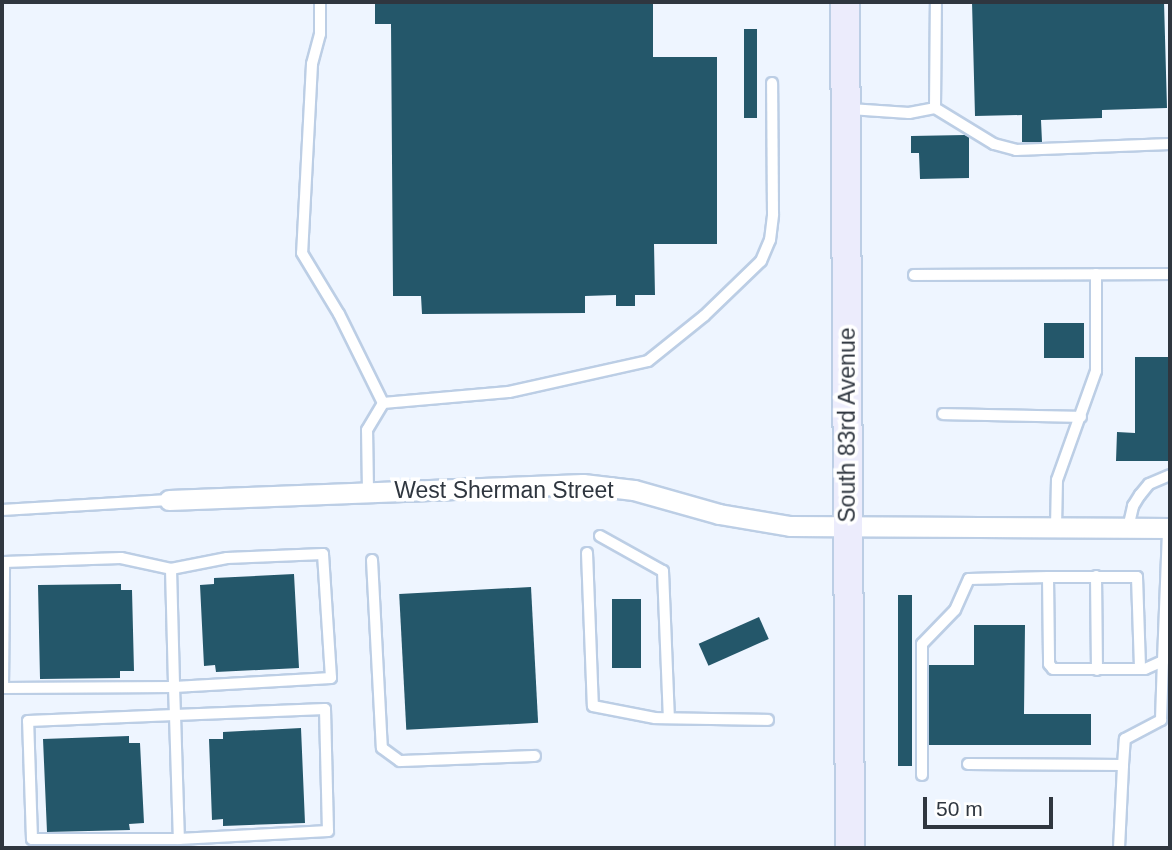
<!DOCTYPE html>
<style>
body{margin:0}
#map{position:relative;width:1172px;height:850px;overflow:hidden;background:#eef5ff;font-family:Arial,sans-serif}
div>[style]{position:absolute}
.building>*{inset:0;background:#24576a;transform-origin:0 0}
.roads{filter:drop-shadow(2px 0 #bccee5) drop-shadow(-2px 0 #bccee5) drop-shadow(0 2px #bccee5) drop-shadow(0 -2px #bccee5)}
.lane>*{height:10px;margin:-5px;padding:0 5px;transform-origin:5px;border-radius:5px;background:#fff}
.street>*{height:19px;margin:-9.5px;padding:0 9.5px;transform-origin:9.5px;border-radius:9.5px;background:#fff}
.secondary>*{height:28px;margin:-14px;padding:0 14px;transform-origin:14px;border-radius:14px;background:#ececfc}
span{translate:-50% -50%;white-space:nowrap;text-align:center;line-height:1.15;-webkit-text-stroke:7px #fff;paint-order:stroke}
.street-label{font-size:23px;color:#2f363f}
.frame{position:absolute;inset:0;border:4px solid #2f363f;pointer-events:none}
.scale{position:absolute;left:923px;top:797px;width:130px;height:32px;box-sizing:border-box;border:4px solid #2f363f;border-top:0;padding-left:9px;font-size:21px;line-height:24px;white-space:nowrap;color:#2f363f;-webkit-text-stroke:5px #fff;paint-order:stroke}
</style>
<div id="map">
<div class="building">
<i style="clip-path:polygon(375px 2px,653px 2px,653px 57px,717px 57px,717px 244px,654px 244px,655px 295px,635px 295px,635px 306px,616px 306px,616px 295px,585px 296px,585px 313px,422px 314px,421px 296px,393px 296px,391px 24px,375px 24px)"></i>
<i style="clip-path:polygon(972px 2px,1164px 2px,1167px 108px,1102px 110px,1102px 118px,1041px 120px,1042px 142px,1022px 142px,1022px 115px,975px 116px)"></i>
<i style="left:744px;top:29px;width:13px;height:89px"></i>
<i style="clip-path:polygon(965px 135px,969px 137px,969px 178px,920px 179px,919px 153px,911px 153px,911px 136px)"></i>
<i style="left:1044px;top:323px;width:40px;height:35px"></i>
<i style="clip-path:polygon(1135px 357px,1170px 357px,1170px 461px,1116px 461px,1117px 432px,1135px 433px)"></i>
<i style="clip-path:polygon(294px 574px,299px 668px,216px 672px,215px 665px,204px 666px,200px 585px,214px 584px,214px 578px)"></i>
<i style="clip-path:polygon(121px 584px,121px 590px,132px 590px,134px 671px,120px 671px,120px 678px,40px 679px,38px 585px)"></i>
<i style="left:531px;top:587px;width:136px;height:132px;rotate:87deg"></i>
<i style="left:898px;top:595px;width:14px;height:171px"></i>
<i style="left:612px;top:599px;width:29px;height:69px"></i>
<i style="left:759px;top:617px;width:24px;height:66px;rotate:66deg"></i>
<i style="clip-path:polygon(974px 625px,1025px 625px,1024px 714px,1091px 714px,1091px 745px,929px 745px,929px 665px,974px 665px)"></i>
<i style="clip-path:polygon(301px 728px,305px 823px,223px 826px,223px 819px,212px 820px,209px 739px,223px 739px,223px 732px)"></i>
<i style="clip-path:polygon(129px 736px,129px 743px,140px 743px,144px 823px,129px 824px,130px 830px,47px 832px,43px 739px)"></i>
</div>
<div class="roads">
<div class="lane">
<i style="left:320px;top:2px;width:32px;rotate:90deg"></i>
<i style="left:320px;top:34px;width:31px;rotate:105deg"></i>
<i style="left:312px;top:64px;width:189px;rotate:93deg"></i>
<i style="left:302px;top:253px;width:71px;rotate:58.8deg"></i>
<i style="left:339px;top:314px;width:99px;rotate:63.7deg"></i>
<i style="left:935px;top:108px;width:69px;rotate:31.4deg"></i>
<i style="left:994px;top:144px;width:23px;rotate:15deg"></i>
<i style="left:1016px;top:150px;width:154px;rotate:-2.2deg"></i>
<i style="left:935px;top:108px;width:106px;rotate:-89.5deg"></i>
<i style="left:850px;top:109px;width:59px;rotate:3.9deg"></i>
<i style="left:909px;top:113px;width:26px;rotate:-11deg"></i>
<i style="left:914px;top:275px;width:256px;rotate:-0.2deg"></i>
<i style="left:943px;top:414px;width:138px;rotate:1.2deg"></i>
<i style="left:368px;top:491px;width:61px;rotate:-90.9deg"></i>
<i style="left:367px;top:430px;width:31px;rotate:-59deg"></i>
<i style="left:383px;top:403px;width:126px;rotate:-5deg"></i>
<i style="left:509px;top:392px;width:142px;rotate:-12.6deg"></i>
<i style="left:648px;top:361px;width:72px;rotate:-38.8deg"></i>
<i style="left:704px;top:316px;width:79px;rotate:-44deg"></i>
<i style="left:761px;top:261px;width:23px;rotate:-67deg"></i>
<i style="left:770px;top:240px;width:26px;rotate:-83deg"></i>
<i style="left:773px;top:214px;width:131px;rotate:-90.4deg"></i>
<i style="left:2px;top:510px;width:167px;rotate:-3.4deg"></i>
<i style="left:1056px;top:527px;width:47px;rotate:-88.8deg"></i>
<i style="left:1057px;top:480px;width:116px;rotate:-70.3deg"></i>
<i style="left:1096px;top:371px;width:97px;rotate:-90deg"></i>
<i style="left:1128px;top:528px;width:23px;rotate:-77deg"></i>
<i style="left:1133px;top:506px;width:13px;rotate:-58deg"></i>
<i style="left:1140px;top:495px;width:14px;rotate:-51deg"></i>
<i style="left:1149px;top:484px;width:23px;rotate:-23deg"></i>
<i style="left:600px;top:536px;width:72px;rotate:29.1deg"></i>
<i style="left:663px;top:571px;width:147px;rotate:87.7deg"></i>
<i style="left:587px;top:553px;width:153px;rotate:87.8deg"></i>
<i style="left:593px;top:706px;width:63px;rotate:11deg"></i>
<i style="left:655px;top:718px;width:113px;rotate:1deg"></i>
<i style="left:323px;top:554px;width:124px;rotate:86.3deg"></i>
<i style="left:331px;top:678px;width:157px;rotate:176.7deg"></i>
<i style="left:174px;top:687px;width:171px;rotate:179.7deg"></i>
<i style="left:3px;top:688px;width:126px;rotate:-89.5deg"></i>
<i style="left:4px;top:562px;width:117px;rotate:-2deg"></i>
<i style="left:121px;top:558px;width:51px;rotate:12.4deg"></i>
<i style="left:171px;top:569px;width:57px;rotate:-11.1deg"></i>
<i style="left:227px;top:558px;width:96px;rotate:-2.4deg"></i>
<i style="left:372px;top:560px;width:188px;rotate:87deg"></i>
<i style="left:382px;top:748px;width:22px;rotate:36deg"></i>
<i style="left:400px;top:761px;width:135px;rotate:-2.1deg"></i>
<i style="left:171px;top:569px;width:118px;rotate:88.5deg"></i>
<i style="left:174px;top:687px;width:28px;rotate:88deg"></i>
<i style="left:175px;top:715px;width:124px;rotate:88.2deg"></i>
<i style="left:179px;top:839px;width:147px;rotate:180deg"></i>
<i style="left:32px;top:839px;width:118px;rotate:-91.9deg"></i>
<i style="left:28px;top:721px;width:147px;rotate:-2.3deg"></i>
<i style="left:175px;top:715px;width:150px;rotate:-2.3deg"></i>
<i style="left:325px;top:709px;width:122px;rotate:88.6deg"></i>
<i style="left:328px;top:831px;width:149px;rotate:176.9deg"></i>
<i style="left:1096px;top:576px;width:94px;rotate:89.4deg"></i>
<i style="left:1048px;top:577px;width:89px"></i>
<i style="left:1137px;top:577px;width:92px;rotate:88.1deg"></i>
<i style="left:968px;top:764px;width:155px;rotate:0.4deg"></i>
<i style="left:1123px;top:765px;width:26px;rotate:-86deg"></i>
<i style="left:1125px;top:739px;width:41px;rotate:-27.8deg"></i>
<i style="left:1161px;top:720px;width:59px;rotate:-88.1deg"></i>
<i style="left:922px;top:775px;width:131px;rotate:-90deg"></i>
<i style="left:922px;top:644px;width:47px;rotate:-45.9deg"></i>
<i style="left:955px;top:610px;width:34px;rotate:-66deg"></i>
<i style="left:969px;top:579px;width:79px;rotate:-1.5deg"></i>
<i style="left:1048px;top:577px;width:87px;rotate:89.3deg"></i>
<i style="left:1049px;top:664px;width:6px;rotate:51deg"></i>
<i style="left:1053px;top:669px;width:92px"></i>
<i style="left:1145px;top:669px;width:20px;rotate:-24deg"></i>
<i style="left:1163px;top:661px;width:133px;rotate:-87.8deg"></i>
<i style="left:1119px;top:848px;width:83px;rotate:-87.2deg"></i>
</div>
<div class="street">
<i style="left:169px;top:500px;width:414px;rotate:-2.2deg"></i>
<i style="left:583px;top:484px;width:51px;rotate:6.7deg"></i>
<i style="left:634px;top:490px;width:88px;rotate:15.8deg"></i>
<i style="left:719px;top:514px;width:72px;rotate:9.6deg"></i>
<i style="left:790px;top:526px;width:380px;rotate:0.3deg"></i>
</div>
<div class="secondary">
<i style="left:845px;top:2px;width:846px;rotate:89.66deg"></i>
</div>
</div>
<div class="street-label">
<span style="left:847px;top:425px;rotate:-90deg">South 83rd Avenue</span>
<span style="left:504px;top:490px">West Sherman Street</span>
</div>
<div class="frame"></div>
<div class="scale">50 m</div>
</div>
